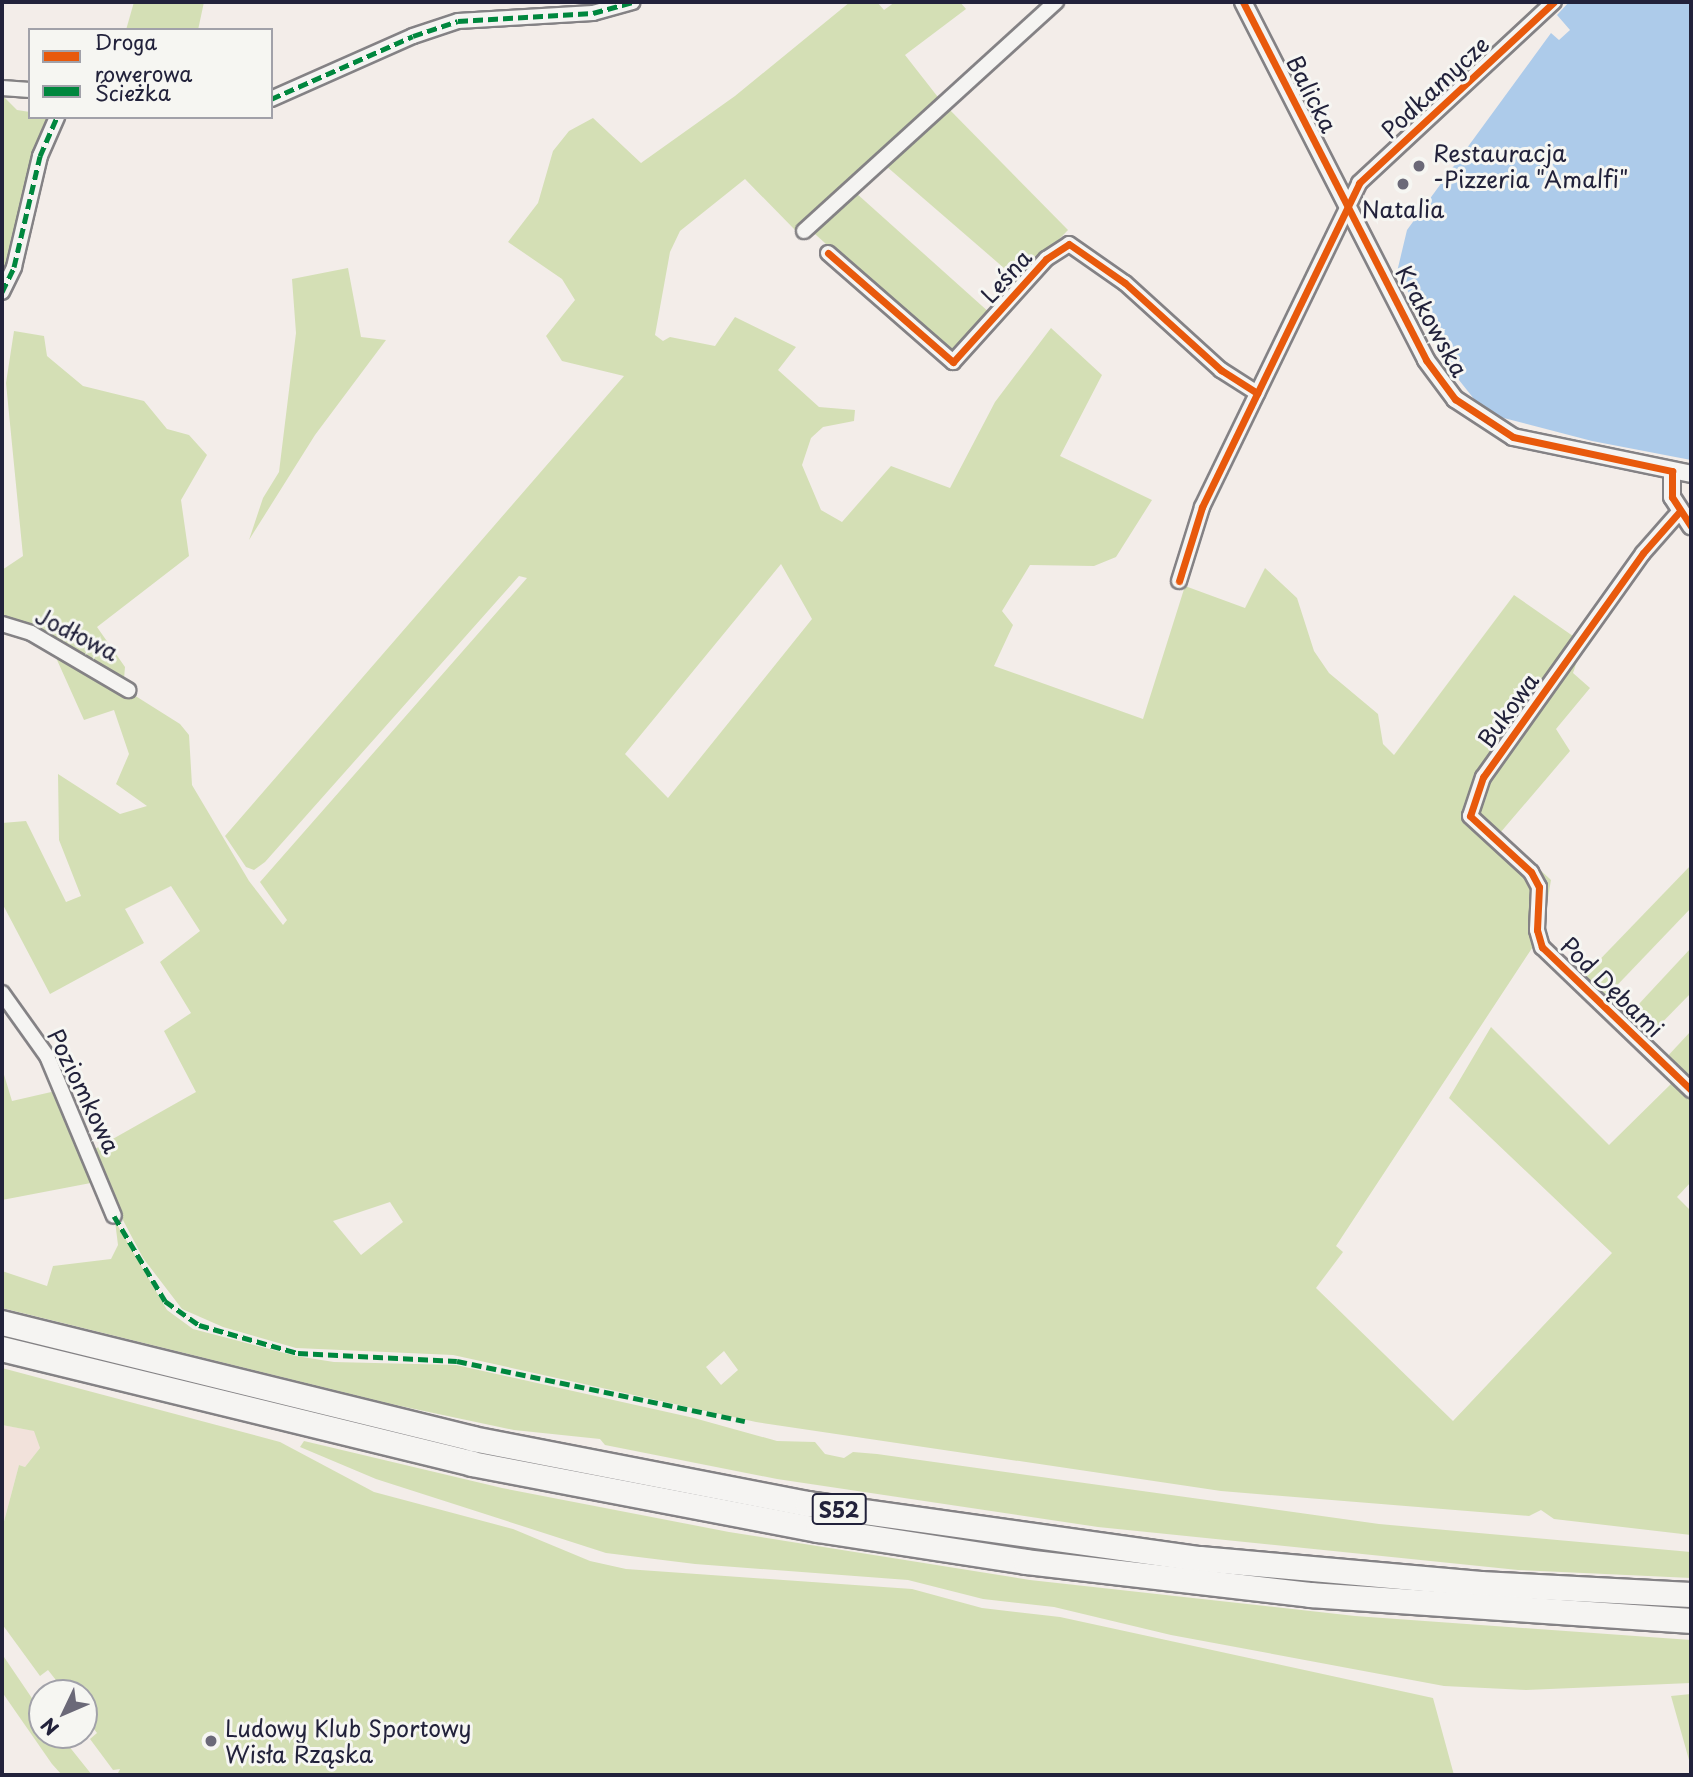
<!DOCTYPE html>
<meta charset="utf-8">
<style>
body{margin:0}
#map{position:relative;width:1693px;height:1777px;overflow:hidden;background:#f3ede9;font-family:"Playpen Sans",sans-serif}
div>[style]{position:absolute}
.built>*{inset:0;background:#f2e2db}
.green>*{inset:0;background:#d4dfb5}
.water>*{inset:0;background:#adcbea}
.roads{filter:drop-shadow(2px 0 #848285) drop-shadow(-2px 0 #848285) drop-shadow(0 2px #848285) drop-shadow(0 -2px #848285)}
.minor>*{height:14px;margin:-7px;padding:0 7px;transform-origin:7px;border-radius:7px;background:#f5f4f2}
.tertiary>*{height:16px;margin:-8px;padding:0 8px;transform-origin:8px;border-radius:8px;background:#f5f4f2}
.motorway>*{height:24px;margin:-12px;padding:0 12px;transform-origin:12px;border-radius:12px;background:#f5f4f2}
.quiet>*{height:5px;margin-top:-2.5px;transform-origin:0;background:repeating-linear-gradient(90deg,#00873e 0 10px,transparent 0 15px)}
.cycleway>*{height:7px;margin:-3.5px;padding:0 3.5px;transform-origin:3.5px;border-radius:3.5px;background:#e8590c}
.dots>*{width:19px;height:19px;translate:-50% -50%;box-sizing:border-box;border:4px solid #f6f6f2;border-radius:50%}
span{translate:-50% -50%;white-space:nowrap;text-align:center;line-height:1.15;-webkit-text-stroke:6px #f6f6f2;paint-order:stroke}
.shield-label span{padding:2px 5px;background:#f6f6f2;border:2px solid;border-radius:5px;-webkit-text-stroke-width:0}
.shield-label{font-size:21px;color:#22223b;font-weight:700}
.street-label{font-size:23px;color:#22223b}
.poi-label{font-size:23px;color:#22223b}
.left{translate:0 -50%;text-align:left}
.frame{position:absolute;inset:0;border:4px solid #22223b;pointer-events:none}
.legend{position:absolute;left:28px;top:28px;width:245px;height:91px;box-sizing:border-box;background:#f6f6f2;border:2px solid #a1a1a9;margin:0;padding:9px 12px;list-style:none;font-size:21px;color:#22223b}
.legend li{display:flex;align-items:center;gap:14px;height:35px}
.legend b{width:35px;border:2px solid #a1a1a9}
.north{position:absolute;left:28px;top:1679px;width:70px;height:70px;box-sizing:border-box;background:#f6f6f2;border:2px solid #a1a1a9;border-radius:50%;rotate:226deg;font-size:19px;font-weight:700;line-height:28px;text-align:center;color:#22223b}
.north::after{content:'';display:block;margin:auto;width:24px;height:32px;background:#6b6978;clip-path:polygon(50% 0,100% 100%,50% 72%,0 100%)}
</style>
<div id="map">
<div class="built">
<i style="clip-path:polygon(2px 1425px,35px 1431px,40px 1448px,25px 1467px,19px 1465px,2px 1529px)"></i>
</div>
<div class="green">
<i style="clip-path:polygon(134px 2px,204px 2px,198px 30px,126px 30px)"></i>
<i style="clip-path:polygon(evenodd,850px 2px,877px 2px,884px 10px,895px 2px,960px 2px,966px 9px,905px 55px,941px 101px,795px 230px,745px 179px,680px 231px,670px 252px,655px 335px,663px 341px,670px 337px,715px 346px,735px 317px,796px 347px,778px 370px,819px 407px,855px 410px,854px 421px,823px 427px,811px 438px,802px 465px,821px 510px,842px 522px,891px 466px,950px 488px,995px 402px,1051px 328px,1102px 375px,1060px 456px,1152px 500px,1116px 557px,1094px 566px,1030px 565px,1002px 611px,1013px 625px,994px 666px,1143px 719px,1185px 586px,1245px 608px,1265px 568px,1297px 598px,1314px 651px,1329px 673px,1378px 714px,1383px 744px,1394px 755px,1514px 595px,1583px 643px,1573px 673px,1590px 688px,1556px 729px,1570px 751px,1500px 833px,1551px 880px,1542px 933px,1336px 1246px,1343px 1252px,1316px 1288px,1453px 1421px,1612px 1253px,1449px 1098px,1491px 1027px,1609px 1145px,1675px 1080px,1691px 1096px,1691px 1182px,1677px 1197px,1691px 1211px,1691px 1535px,1554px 1519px,1541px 1510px,1529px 1516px,1221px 1491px,756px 1422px,453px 1355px,296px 1348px,223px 1327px,182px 1309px,143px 1258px,115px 1205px,95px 1149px,196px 1092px,164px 1031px,191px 1013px,160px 962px,200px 931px,171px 886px,125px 909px,144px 943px,50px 994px,2px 903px,2px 823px,26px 821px,66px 902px,81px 896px,59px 840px,58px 774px,120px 814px,147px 806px,116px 784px,129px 754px,114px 710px,84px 720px,53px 651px,99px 673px,180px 724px,189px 735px,192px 785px,249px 881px,283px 925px,287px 920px,260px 882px,527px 578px,519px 576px,265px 862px,254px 870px,246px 867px,225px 836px,624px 376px,562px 361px,546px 336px,575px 300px,562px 279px,508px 242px,538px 203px,553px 151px,569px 131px,593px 118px,641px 163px,735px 96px,850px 2px,781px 564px,812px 619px,668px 798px,625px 754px,781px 564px,850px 2px,390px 1202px,403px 1222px,361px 1255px,333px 1221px,390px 1202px,850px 2px,724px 1351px,738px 1370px,721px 1385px,706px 1367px,724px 1351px)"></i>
<i style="clip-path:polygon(2px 95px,17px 110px,30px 112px,30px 117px,50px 117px,2px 275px)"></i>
<i style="clip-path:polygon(946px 106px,1068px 230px,1019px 281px,886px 166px)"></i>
<i style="clip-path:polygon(856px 193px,991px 314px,962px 347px,952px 350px,935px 343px,815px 234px)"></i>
<i style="clip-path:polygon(348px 268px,361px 337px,386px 340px,315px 435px,249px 540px,263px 498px,279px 472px,296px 333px,292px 279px)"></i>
<i style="clip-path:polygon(14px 331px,44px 336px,47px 356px,83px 386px,144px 401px,167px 429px,189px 435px,207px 455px,181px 500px,189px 556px,97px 627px,125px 667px,124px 679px,2px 619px,2px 570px,23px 556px,6px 383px)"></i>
<i style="clip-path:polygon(1691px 865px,1691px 908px,1603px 1000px,1583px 977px)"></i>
<i style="clip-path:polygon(1691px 948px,1691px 993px,1645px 1040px,1624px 1020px)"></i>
<i style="clip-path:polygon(1691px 1031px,1691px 1082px,1665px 1059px)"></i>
<i style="clip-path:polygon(2px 1068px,12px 1101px,60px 1090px,96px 1182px,2px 1200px)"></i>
<i style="clip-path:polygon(115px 1221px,167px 1310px,193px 1329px,296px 1356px,334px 1362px,456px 1365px,694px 1418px,777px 1441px,815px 1442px,825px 1454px,844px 1458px,853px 1452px,877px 1454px,1379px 1524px,1691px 1552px,1691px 1578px,1518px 1570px,1098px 1527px,777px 1479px,605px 1445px,600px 1439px,514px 1430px,391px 1404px,2px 1308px,2px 1271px,47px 1286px,53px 1266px,111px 1259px,118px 1245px)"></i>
<i style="clip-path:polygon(2px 1368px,280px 1442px,374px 1492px,513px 1529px,590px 1561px,626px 1569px,912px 1589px,982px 1608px,1060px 1617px,1433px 1698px,1454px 1775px,117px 1775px,120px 1769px,113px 1770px,90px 1739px,97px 1733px,84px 1716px,84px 1693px,66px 1693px,48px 1670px,40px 1676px,2px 1624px,2px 1529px,19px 1465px,25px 1467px,40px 1448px,34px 1431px,2px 1425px)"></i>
<i style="clip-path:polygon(304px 1441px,502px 1488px,729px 1532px,1030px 1580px,1355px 1616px,1691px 1640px,1691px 1683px,1526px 1690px,1444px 1686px,1171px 1635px,1054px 1607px,983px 1599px,908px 1580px,695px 1564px,606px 1553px,376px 1479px,300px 1447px)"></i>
<i style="clip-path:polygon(2px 1654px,42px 1713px,42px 1735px,60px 1735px,92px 1775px,62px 1775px,52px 1764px,2px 1692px)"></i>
<i style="clip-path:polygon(1691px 1694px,1691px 1767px,1671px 1696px)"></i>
</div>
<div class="water">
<i style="clip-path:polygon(1569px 2px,1691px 2px,1691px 460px,1592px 441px,1496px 416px,1478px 404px,1455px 375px,1397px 272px,1407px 230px,1551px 33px,1559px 40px,1570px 30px,1557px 15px)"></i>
</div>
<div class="roads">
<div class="minor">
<i style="left:2px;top:88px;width:28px;rotate:4deg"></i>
<i style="left:271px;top:99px;width:155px;rotate:-23.9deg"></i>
<i style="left:413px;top:36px;width:47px;rotate:-18.4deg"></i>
<i style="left:458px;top:21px;width:135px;rotate:-3.4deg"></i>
<i style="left:593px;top:13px;width:41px;rotate:-15.4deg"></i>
<i style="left:804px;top:231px;width:341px;rotate:-42.3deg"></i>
<i style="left:828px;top:253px;width:166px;rotate:41.1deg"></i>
<i style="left:953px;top:362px;width:139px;rotate:-47.9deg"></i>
<i style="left:1046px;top:259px;width:27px;rotate:-33deg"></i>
<i style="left:1069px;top:244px;width:68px;rotate:34.9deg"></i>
<i style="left:1125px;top:283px;width:130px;rotate:42.2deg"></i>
<i style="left:1221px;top:370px;width:43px;rotate:32.6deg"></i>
<i style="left:2px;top:292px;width:28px;rotate:-64deg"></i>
<i style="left:14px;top:267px;width:114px;rotate:-76.8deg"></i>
<i style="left:40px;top:156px;width:43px;rotate:-66.4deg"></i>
<i style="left:1680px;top:511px;width:56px;rotate:131.4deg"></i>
<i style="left:1643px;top:553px;width:275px;rotate:125.5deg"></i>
<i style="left:1483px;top:777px;width:41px;rotate:108.4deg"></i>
<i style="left:1470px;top:816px;width:83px;rotate:42.6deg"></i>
<i style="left:1531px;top:872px;width:17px;rotate:62deg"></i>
<i style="left:1539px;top:887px;width:43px;rotate:92.7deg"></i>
<i style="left:1537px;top:930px;width:18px;rotate:74deg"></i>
<i style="left:1542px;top:947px;width:207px;rotate:43.8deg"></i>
<i style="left:1179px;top:581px;width:77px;rotate:-72.7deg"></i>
<i style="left:1202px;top:507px;width:360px;rotate:-64.1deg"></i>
<i style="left:1359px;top:183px;width:266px;rotate:-42.9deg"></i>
<i style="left:2px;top:624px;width:30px;rotate:17deg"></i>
<i style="left:31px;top:633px;width:113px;rotate:30.4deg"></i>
<i style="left:2px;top:993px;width:77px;rotate:54.5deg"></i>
<i style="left:47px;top:1056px;width:173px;rotate:67.3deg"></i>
</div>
<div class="tertiary">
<i style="left:1243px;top:2px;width:402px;rotate:62.9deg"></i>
<i style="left:1426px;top:360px;width:49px;rotate:53.4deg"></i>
<i style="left:1455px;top:399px;width:69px;rotate:33.2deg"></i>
<i style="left:1513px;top:437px;width:182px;rotate:11.7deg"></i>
<i style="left:1672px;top:471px;width:26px;rotate:90deg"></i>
<i style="left:1672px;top:497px;width:35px;rotate:57deg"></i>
</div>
<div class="motorway">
<i style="left:2px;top:1323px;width:485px;rotate:13.8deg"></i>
<i style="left:473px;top:1439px;width:341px;rotate:11deg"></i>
<i style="left:808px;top:1504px;width:396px;rotate:8deg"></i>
<i style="left:1200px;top:1559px;width:282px;rotate:5.1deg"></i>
<i style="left:1481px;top:1584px;width:210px;rotate:3deg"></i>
<i style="left:2px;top:1349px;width:484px;rotate:13.7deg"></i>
<i style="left:472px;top:1464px;width:352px;rotate:10.8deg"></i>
<i style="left:818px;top:1530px;width:210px;rotate:8.7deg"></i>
<i style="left:1026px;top:1562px;width:287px;rotate:6.6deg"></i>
<i style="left:1311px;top:1595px;width:381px;rotate:3.9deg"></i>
</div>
</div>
<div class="quiet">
<i style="left:271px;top:99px;width:155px;rotate:-23.9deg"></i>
<i style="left:413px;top:36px;width:47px;rotate:-18.4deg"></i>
<i style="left:458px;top:21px;width:135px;rotate:-3.4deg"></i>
<i style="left:593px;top:13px;width:41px;rotate:-15.4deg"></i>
<i style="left:2px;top:292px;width:28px;rotate:-64deg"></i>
<i style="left:14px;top:267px;width:114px;rotate:-76.8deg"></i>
<i style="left:40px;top:156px;width:43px;rotate:-66.4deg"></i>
<i style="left:114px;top:1216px;width:99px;rotate:59deg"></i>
<i style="left:165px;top:1301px;width:42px;rotate:35.2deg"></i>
<i style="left:199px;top:1325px;width:103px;rotate:15.8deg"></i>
<i style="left:298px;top:1353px;width:159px;rotate:2.9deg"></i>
<i style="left:457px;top:1361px;width:294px;rotate:11.8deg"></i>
</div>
<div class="cycleway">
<i style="left:1243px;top:2px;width:402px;rotate:62.9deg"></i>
<i style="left:1426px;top:360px;width:49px;rotate:53.4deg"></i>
<i style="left:1455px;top:399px;width:69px;rotate:33.2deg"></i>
<i style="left:1513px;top:437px;width:163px;rotate:12.1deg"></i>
<i style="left:1672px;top:471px;width:26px;rotate:90deg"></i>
<i style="left:1672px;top:497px;width:35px;rotate:57deg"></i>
<i style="left:828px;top:253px;width:166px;rotate:41.1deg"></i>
<i style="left:953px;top:362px;width:139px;rotate:-47.9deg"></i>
<i style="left:1046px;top:259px;width:27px;rotate:-33deg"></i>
<i style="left:1069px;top:244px;width:68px;rotate:34.9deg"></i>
<i style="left:1125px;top:283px;width:130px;rotate:42.2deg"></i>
<i style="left:1221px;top:370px;width:43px;rotate:32.6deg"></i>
<i style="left:1680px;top:511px;width:56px;rotate:131.4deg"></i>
<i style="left:1643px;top:553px;width:275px;rotate:125.5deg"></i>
<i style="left:1483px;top:777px;width:41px;rotate:108.4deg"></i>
<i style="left:1470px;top:816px;width:83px;rotate:42.6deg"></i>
<i style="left:1531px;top:872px;width:17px;rotate:62deg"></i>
<i style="left:1539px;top:887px;width:43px;rotate:92.7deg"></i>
<i style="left:1537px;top:930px;width:18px;rotate:74deg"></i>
<i style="left:1542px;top:947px;width:207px;rotate:43.8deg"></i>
<i style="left:1179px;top:581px;width:77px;rotate:-72.7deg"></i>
<i style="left:1202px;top:507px;width:360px;rotate:-64.1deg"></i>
<i style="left:1359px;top:183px;width:266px;rotate:-42.9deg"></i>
</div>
<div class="dots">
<i style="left:1419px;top:166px;background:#6b6978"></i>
<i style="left:1403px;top:184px;background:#6b6978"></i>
<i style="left:211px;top:1741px;background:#6b6978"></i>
</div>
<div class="shield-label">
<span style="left:839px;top:1509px">S52</span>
</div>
<div class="street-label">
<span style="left:1435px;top:87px;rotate:-43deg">Podkamycze</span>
<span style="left:1312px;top:94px;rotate:63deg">Balicka</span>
<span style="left:1006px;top:276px;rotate:-48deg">Leśna</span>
<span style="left:1432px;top:321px;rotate:61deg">Krakowska</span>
<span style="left:77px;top:634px;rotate:27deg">Jodłowa</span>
<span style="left:1508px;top:710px;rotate:-54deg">Bukowa</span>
<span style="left:1612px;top:987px;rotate:44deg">Pod Dębami</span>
<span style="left:84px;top:1091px;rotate:64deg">Poziomkowa</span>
</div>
<div class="poi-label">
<span class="left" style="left:1433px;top:166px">Restauracja<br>-Pizzeria "Amalfi"</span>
<span style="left:1403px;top:209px">Natalia</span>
<span class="left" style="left:225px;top:1741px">Ludowy Klub Sportowy<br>Wisła Rząska</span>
</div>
<div class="frame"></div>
<ul class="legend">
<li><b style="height:9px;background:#e8590c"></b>Droga rowerowa</li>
<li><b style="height:9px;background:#00873e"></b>Ścieżka</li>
</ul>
<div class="north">N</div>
</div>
